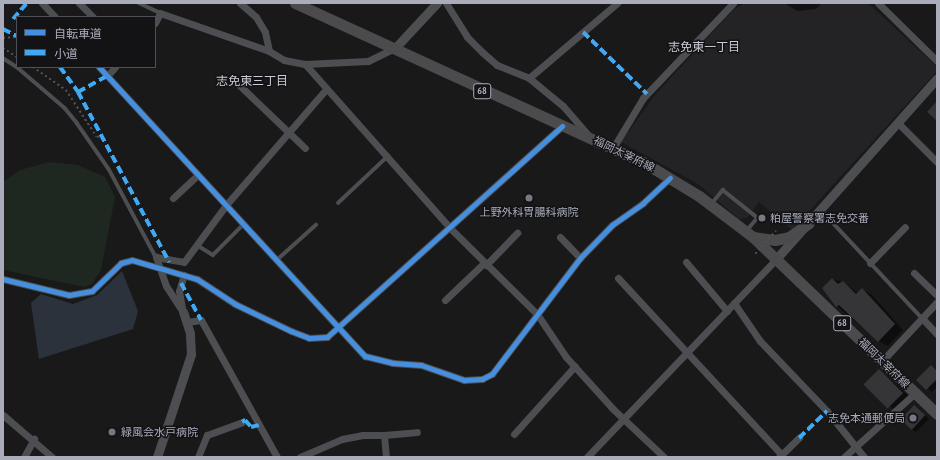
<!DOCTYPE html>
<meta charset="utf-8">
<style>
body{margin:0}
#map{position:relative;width:940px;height:460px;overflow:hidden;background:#191919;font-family:"PT Sans Narrow","Noto Sans JP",sans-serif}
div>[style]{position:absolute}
.built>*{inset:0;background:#232325}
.green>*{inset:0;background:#1f2721}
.water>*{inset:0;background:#2b323c}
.shadow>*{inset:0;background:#0007;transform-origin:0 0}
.building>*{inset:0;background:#353537;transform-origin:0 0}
.path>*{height:1.5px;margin-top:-0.75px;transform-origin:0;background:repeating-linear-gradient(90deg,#4f4f54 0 2px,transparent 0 5px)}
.service>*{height:3.5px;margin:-1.75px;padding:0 1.75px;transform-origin:1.75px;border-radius:1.75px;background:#4d4e52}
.minor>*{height:7px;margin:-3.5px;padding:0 3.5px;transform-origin:3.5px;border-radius:3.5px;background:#4d4e52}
.tertiary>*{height:9px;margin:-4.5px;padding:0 4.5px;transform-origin:4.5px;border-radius:4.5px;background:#4d4e52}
.primary>*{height:11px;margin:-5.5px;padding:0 5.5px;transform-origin:5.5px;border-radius:5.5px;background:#4b4b4e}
.path-bridge>*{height:1.5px;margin-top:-0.75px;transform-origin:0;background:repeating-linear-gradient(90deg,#4f4f54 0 2px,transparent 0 5px)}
.quiet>*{height:4px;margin-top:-2px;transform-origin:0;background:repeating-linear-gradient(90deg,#3fa9f5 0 8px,transparent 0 12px)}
.cycleway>*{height:5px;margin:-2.5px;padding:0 2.5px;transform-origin:2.5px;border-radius:2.5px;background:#468fdf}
.dots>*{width:11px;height:11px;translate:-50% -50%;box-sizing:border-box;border:2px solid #131315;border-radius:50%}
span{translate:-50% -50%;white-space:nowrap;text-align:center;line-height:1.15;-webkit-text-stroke:3px #131315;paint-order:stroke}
.shield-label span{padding:1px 3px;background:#131315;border:1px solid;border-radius:3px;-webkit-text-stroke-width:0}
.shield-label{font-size:10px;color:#aaacbb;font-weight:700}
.street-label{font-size:11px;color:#aaacbb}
.poi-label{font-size:11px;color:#aaacbb}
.left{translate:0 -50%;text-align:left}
.right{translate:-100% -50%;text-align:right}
.neighbourhood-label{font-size:12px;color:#cbccd6}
.frame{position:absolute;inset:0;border:4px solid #aaacbb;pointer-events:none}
.legend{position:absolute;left:16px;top:16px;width:140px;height:52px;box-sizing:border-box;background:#131315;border:1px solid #4f5057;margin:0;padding:5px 7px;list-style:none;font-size:12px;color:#aaacbb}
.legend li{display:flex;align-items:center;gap:8px;height:20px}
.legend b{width:20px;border:1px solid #4f5057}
</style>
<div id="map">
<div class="built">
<i style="clip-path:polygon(745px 3px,868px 3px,937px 67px,937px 71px,792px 230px,759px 202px,747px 218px,739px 219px,698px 184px,621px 142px,655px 95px,734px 9px)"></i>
</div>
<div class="green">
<i style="clip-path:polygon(49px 162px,78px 165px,105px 177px,115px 197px,101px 270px,92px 284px,84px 287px,3px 270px,3px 182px,20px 170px)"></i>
</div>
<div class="water">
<i style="clip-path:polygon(122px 271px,138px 311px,133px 329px,39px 359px,31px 303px,41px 294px,73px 304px,97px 295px)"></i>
</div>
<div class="shadow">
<i style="clip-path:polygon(784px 3px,822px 3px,816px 9px,797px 11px)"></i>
<i style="clip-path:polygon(832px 279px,843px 282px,858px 293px,862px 289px,872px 295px,903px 330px,888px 346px,878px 341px,837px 306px)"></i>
<i style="clip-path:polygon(931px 366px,937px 370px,937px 387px,932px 392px,918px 380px)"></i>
<i style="left:879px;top:370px;width:41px;height:20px;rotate:41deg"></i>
<i style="clip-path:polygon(915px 406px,929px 419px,916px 432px,911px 429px)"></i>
</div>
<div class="building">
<i style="clip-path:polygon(937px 101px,937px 121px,927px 112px)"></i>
<i style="clip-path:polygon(832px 278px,838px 284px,843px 281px,856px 294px,862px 288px,895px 324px,878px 342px,839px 305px,836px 307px,822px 288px)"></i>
<i style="clip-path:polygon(931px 365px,937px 371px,937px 379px,926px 390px,916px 380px)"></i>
<i style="left:879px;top:369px;width:34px;height:22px;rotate:45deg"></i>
<i style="left:914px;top:405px;width:15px;height:20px;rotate:42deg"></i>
</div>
<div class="path">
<i style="left:3px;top:38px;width:14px;rotate:-4deg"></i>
<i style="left:3px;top:48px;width:17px;rotate:33deg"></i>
<i style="left:33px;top:67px;width:40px;rotate:34.9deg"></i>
<i style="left:66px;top:90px;width:56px;rotate:56.6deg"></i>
<i style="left:97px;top:137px;width:5px;rotate:-11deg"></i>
</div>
<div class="service">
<i style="left:139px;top:3px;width:23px;rotate:25deg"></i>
<i style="left:3px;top:58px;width:17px;rotate:33deg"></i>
<i style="left:17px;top:67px;width:63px;rotate:40.5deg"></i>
<i style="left:65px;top:108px;width:19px;rotate:51deg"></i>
<i style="left:77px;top:123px;width:56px;rotate:55.2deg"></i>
<i style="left:109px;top:169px;width:100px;rotate:61.9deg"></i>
<i style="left:338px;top:203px;width:69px;rotate:-43.2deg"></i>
<i style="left:712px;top:203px;width:17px;rotate:-50deg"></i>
<i style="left:723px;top:190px;width:45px;rotate:38.7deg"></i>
<i style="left:758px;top:218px;width:17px;rotate:130deg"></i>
<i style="left:821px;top:210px;width:148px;rotate:46.9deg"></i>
<i style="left:197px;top:245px;width:19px;rotate:32deg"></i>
<i style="left:213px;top:255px;width:44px;rotate:-45deg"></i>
<i style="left:278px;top:259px;width:51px;rotate:-41.8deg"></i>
</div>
<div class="minor">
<i style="left:42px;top:3px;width:19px;rotate:47deg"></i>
<i style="left:79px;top:3px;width:20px;rotate:45deg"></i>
<i style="left:240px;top:3px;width:21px;rotate:41deg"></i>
<i style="left:256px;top:17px;width:17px;rotate:59deg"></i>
<i style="left:265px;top:32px;width:19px;rotate:78deg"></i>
<i style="left:446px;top:3px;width:40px;rotate:58deg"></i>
<i style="left:467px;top:37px;width:21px;rotate:45deg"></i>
<i style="left:482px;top:52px;width:20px;rotate:41deg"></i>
<i style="left:497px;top:65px;width:35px;rotate:22deg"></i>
<i style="left:529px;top:78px;width:44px;rotate:39.5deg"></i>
<i style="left:563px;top:106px;width:37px;rotate:49deg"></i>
<i style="left:878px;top:3px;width:83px;rotate:44.5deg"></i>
<i style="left:155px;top:23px;width:11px;rotate:-63deg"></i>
<i style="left:160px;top:13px;width:115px;rotate:19.2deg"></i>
<i style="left:269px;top:51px;width:17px;rotate:31deg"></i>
<i style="left:284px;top:60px;width:21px;rotate:11deg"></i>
<i style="left:305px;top:64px;width:63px;rotate:-2.7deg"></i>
<i style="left:368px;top:61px;width:30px;rotate:-26deg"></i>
<i style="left:305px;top:64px;width:219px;rotate:48.5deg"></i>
<i style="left:450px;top:228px;width:122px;rotate:44.7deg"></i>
<i style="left:537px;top:314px;width:52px;rotate:56deg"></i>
<i style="left:566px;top:357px;width:70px;rotate:47.9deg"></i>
<i style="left:613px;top:409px;width:70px;rotate:43.3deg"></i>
<i style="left:99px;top:67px;width:393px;rotate:47.4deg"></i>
<i style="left:365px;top:356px;width:29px;rotate:14deg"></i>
<i style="left:393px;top:363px;width:28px;rotate:4deg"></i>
<i style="left:421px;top:365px;width:46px;rotate:19.2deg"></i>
<i style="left:464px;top:380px;width:18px;rotate:-3deg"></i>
<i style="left:482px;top:379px;width:11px;rotate:-27deg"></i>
<i style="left:492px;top:374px;width:146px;rotate:-52.8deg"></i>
<i style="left:580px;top:258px;width:46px;rotate:-45.9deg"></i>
<i style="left:612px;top:225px;width:38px;rotate:-35deg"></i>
<i style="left:643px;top:203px;width:37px;rotate:-43deg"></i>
<i style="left:107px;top:76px;width:12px;rotate:-48deg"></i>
<i style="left:529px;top:78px;width:116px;rotate:-40.4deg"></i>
<i style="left:237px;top:83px;width:94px;rotate:43.7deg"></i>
<i style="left:899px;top:124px;width:54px;rotate:45deg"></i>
<i style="left:613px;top:148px;width:58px;rotate:-59deg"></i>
<i style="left:643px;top:98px;width:131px;rotate:-46.5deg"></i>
<i style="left:173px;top:198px;width:34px;rotate:-43deg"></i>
<i style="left:560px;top:237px;width:29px;rotate:46deg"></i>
<i style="left:686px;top:262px;width:64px;rotate:50.1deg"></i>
<i style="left:870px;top:263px;width:50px;rotate:-45.8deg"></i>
<i style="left:486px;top:265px;width:45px;rotate:-45.9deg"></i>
<i style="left:914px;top:273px;width:32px;rotate:44deg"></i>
<i style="left:618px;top:278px;width:241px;rotate:47.2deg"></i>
<i style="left:3px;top:279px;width:68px;rotate:13.6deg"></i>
<i style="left:69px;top:295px;width:23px;rotate:-10deg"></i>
<i style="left:92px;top:291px;width:40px;rotate:-44deg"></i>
<i style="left:121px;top:263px;width:11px;rotate:-15deg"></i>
<i style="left:132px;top:260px;width:68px;rotate:16.3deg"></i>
<i style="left:197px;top:279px;width:45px;rotate:33.3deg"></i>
<i style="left:235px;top:304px;width:62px;rotate:25.7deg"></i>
<i style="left:291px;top:331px;width:19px;rotate:21deg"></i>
<i style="left:309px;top:338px;width:18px;rotate:-3deg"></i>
<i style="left:327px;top:337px;width:316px;rotate:-41.9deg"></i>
<i style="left:445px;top:300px;width:54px;rotate:-43.5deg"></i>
<i style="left:734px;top:303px;width:46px;rotate:55.6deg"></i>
<i style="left:760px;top:341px;width:97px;rotate:46.3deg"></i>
<i style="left:827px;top:411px;width:59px;rotate:51.2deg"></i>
<i style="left:182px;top:308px;width:17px;rotate:-100deg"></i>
<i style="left:179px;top:291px;width:17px;rotate:-73deg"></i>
<i style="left:183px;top:312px;width:31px;rotate:-123deg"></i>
<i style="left:166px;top:286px;width:31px;rotate:-109deg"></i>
<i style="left:156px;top:257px;width:28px;rotate:10deg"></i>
<i style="left:184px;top:262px;width:71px;rotate:-53.6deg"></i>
<i style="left:226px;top:205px;width:153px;rotate:-49.2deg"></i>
<i style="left:922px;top:318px;width:22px;rotate:47deg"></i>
<i style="left:187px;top:322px;width:14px;rotate:-8deg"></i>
<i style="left:201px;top:320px;width:157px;rotate:61deg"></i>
<i style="left:882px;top:361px;width:81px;rotate:-47deg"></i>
<i style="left:3px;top:415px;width:65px;rotate:40.6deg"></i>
<i style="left:514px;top:434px;width:91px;rotate:-48.1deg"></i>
<i style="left:384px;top:435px;width:33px;rotate:-5deg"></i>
<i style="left:24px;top:457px;width:21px;rotate:-61deg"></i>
<i style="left:198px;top:457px;width:24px;rotate:-68deg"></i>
<i style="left:207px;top:435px;width:37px;rotate:-20deg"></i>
<i style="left:300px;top:457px;width:46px;rotate:-23.2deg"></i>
<i style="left:342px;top:439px;width:21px;rotate:-11deg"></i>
<i style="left:363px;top:435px;width:21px"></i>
<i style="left:384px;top:435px;width:22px;rotate:85deg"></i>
<i style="left:587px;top:457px;width:274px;rotate:-46.3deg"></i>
<i style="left:779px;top:457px;width:28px;rotate:-44deg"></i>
<i style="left:844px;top:457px;width:96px;rotate:-42deg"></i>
</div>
<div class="tertiary">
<i style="left:395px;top:48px;width:62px;rotate:-47deg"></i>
<i style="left:776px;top:259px;width:242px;rotate:-48.3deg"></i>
<i style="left:157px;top:457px;width:108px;rotate:-71.7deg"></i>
<i style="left:191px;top:354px;width:21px;rotate:-93deg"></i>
<i style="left:190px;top:333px;width:22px;rotate:-108deg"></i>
</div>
<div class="primary">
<i style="left:295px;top:3px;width:383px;rotate:24.6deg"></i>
<i style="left:643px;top:162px;width:66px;rotate:31.3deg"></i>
<i style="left:699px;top:196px;width:68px;rotate:37.2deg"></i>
<i style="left:753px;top:237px;width:255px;rotate:43.9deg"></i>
<i style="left:753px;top:237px;width:22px;rotate:8deg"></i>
<i style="left:775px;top:240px;width:14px;rotate:-12deg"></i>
<i style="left:789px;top:237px;width:24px;rotate:-35deg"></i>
</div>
<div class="path-bridge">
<i style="left:755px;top:254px;width:31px;rotate:-48deg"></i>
</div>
<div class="quiet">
<i style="left:13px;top:19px;width:21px;rotate:-49deg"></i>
<i style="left:3px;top:29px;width:16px;rotate:27deg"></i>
<i style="left:583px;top:32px;width:89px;rotate:44.1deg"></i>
<i style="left:60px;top:67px;width:31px;rotate:54deg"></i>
<i style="left:78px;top:92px;width:193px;rotate:61.8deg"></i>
<i style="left:78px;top:92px;width:33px;rotate:-29deg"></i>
<i style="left:181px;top:283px;width:42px;rotate:61.6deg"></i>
<i style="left:242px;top:422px;width:4px;rotate:-34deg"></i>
<i style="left:245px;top:420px;width:9px;rotate:49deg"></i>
<i style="left:251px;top:427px;width:8px;rotate:-14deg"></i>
<i style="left:799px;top:438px;width:39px;rotate:-44deg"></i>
</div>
<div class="cycleway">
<i style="left:99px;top:67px;width:393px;rotate:47.4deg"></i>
<i style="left:365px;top:356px;width:29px;rotate:14deg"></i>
<i style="left:393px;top:363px;width:28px;rotate:4deg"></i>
<i style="left:421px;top:365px;width:46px;rotate:19.2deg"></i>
<i style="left:464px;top:380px;width:18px;rotate:-3deg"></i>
<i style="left:482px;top:379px;width:11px;rotate:-27deg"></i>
<i style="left:492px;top:374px;width:146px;rotate:-52.8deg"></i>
<i style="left:580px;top:258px;width:46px;rotate:-45.9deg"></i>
<i style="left:612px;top:225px;width:38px;rotate:-35deg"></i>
<i style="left:643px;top:203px;width:37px;rotate:-43deg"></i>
<i style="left:3px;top:279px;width:68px;rotate:13.6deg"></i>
<i style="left:69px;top:295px;width:23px;rotate:-10deg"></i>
<i style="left:92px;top:291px;width:40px;rotate:-44deg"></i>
<i style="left:121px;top:263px;width:11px;rotate:-15deg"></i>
<i style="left:132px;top:260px;width:68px;rotate:16.3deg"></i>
<i style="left:197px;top:279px;width:45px;rotate:33.3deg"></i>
<i style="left:235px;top:304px;width:62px;rotate:25.7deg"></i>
<i style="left:291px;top:331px;width:19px;rotate:21deg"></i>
<i style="left:309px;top:338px;width:18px;rotate:-3deg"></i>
<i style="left:327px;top:337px;width:316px;rotate:-41.9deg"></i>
</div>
<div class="dots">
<i style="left:529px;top:198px;background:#777982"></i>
<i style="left:762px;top:218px;background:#777982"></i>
<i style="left:913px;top:418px;background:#777982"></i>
<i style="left:112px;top:432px;background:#777982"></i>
</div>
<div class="shield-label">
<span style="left:482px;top:91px">68</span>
<span style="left:842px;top:323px">68</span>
</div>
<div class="street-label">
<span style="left:624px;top:154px;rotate:26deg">福岡太宰府線</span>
<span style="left:884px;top:363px;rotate:44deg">福岡太宰府線</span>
</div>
<div class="poi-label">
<span style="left:529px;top:212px">上野外科胃腸科病院</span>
<span class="left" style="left:770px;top:218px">粕屋警察署志免交番</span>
<span class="right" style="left:905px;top:418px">志免本通郵便局</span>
<span class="left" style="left:121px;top:432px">緑風会水戸病院</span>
</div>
<div class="neighbourhood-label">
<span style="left:704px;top:47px">志免東一丁目</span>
<span style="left:252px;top:81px">志免東三丁目</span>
</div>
<div class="frame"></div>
<ul class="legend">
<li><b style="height:5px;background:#468fdf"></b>自転車道</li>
<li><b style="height:5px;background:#3fa9f5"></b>小道</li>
</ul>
</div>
